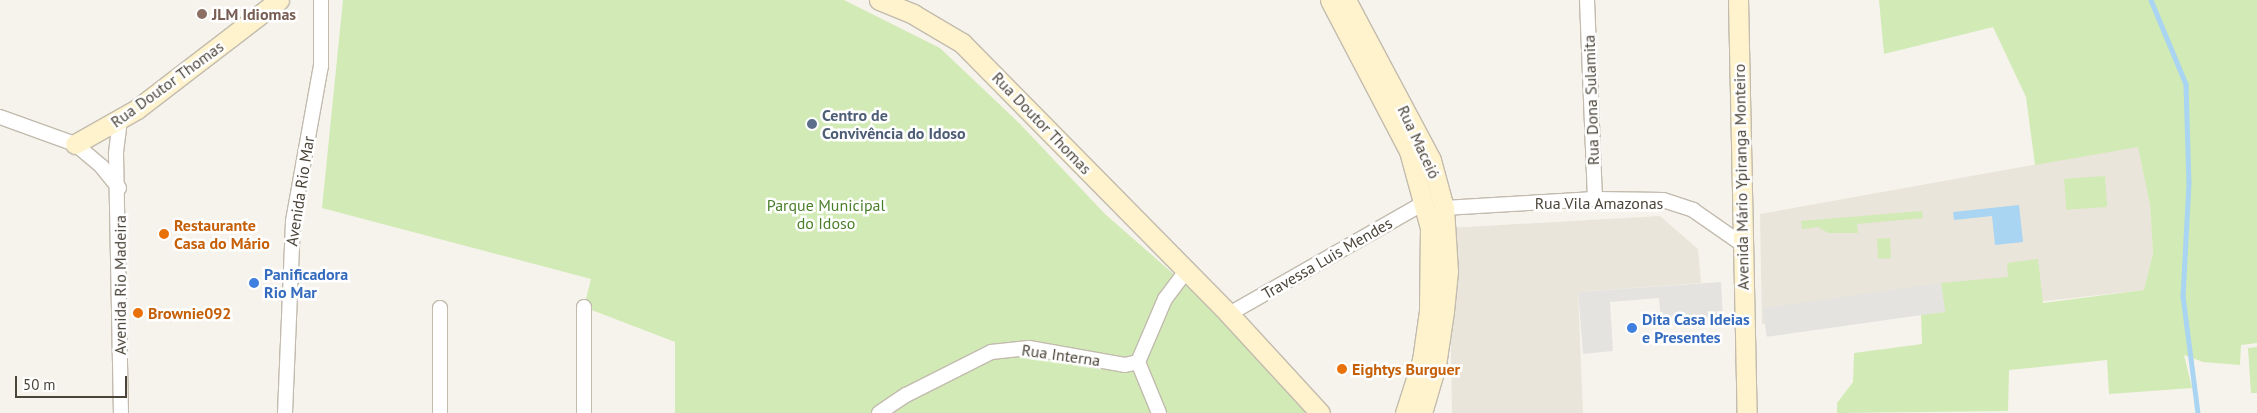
<!DOCTYPE html>
<meta charset="utf-8">
<style>
body{margin:0}
#map{position:relative;width:2257px;height:413px;overflow:hidden;background:#f6f3ec;font-family:"PT Sans",sans-serif}
div>[style]{position:absolute}
.residential>*{inset:0;background:#eae5da}
.green>*{inset:0;background:#d2eab5;transform-origin:0 0}
.parking>*{inset:0;background:#e5e3e0;transform-origin:0 0}
.water>*{inset:0;background:#a9d4f2}
.stream>*{height:4.5px;margin:-2.25px;padding:0 2.25px;transform-origin:2.25px;border-radius:2.25px;background:#a9d4f2}
.roads{filter:drop-shadow(1px 0 #c2bbae) drop-shadow(-1px 0 #c2bbae) drop-shadow(0 1px #c2bbae) drop-shadow(0 -1px #c2bbae)}
.street>*{height:14px;margin:-7px;padding:0 7px;transform-origin:7px;border-radius:7px;background:#fff}
.secondary>*{height:19px;margin:-9.5px;padding:0 9.5px;transform-origin:9.5px;border-radius:9.5px;background:#fff3cd}
.dots>*{width:14px;height:14px;translate:-50% -50%;box-sizing:border-box;border:2px solid #fff;border-radius:50%}
span{translate:-50% -50%;white-space:nowrap;text-align:center;line-height:1.15;-webkit-text-stroke:5px #fff;paint-order:stroke}
.education-label{font-size:16px;color:#785e54;font-weight:700}
.left{translate:0 -50%;text-align:left}
.street-label{font-size:16px;color:#4b4439}
.service-label{font-size:16px;color:#4e5e75;font-weight:700}
.park-label{font-size:16px;color:#4a7f2a}
.food-label{font-size:16px;color:#c56008;font-weight:700}
.shop-label{font-size:16px;color:#366cbe;font-weight:700}
.scale{position:absolute;left:15px;top:376px;width:112px;height:22px;box-sizing:border-box;border:2px solid #4b4439;border-top:0;padding-left:6px;font-size:15px;line-height:18px;white-space:nowrap;color:#4b4439;-webkit-text-stroke:4px #fff;paint-order:stroke}
</style>
<div id="map">
<div class="residential">
<i style="clip-path:polygon(2138px 146px,2150px 205px,2153px 253px,2144px 290px,1945px 312px,1762px 324px,1760px 214px)"></i>
<i style="clip-path:polygon(1660px 216px,1698px 249px,1701px 283px,1578px 292px,1583px 413px,1452px 413px,1449px 228px)"></i>
</div>
<div class="green">
<i style="clip-path:polygon(343px 0,844px 0,940px 48px,1020px 124px,1105px 214px,1242px 334px,1310px 413px,675px 413px,675px 342px,584px 307px,591px 279px,322px 208px)"></i>
<i style="clip-path:polygon(1879px 0,2257px 0,2257px 343px,2241px 345px,2240px 365px,2203px 362px,2184px 355px,2192px 388px,2109px 394px,2107px 360px,2009px 370px,2008px 411px,1837px 413px,1837px 403px,1853px 382px,1854px 353px,1922px 344px,1921px 314px,1945px 312px,1941px 283px,2008px 277px,2007px 263px,2038px 259px,2043px 303px,2144px 290px,2153px 253px,2150px 205px,2138px 147px,2035px 165px,2026px 97px,1993px 27px,1884px 54px)"></i>
<i style="left:2105px;top:176px;width:31px;height:41px;rotate:86deg"></i>
<i style="clip-path:polygon(1922px 211px,1923px 218px,1857px 224px,1858px 233px,1828px 233px,1818px 227px,1802px 229px,1801px 221px)"></i>
<i style="left:1890px;top:238px;width:20px;height:13px;rotate:87deg"></i>
<i style="clip-path:polygon(2257px 347px,2257px 393px,2251px 393px,2248px 348px)"></i>
</div>
<div class="parking">
<i style="clip-path:polygon(1721px 282px,1723px 316px,1661px 321px,1659px 298px,1610px 302px,1613px 351px,1583px 354px,1578px 292px)"></i>
<i style="left:1941px;top:283px;width:29px;height:180px;rotate:82deg"></i>
</div>
<div class="water">
<i style="clip-path:polygon(2019px 205px,2023px 242px,1995px 245px,1992px 216px,1954px 220px,1953px 212px)"></i>
</div>
<div class="stream">
<i style="left:2151px;top:0;width:91px;rotate:67.4deg"></i>
<i style="left:2186px;top:84px;width:99px;rotate:88.3deg"></i>
<i style="left:2189px;top:183px;width:113px;rotate:93deg"></i>
<i style="left:2183px;top:296px;width:118px;rotate:82.7deg"></i>
</div>
<div class="roads">
<div class="street">
<i style="left:1587px;top:0;width:199px;rotate:87.7deg"></i>
<i style="left:0;top:117px;width:80px;rotate:19.8deg"></i>
<i style="left:75px;top:144px;width:35px;rotate:40deg"></i>
<i style="left:102px;top:167px;width:27px;rotate:51deg"></i>
<i style="left:120px;top:120px;width:34px;rotate:97deg"></i>
<i style="left:116px;top:154px;width:259px;rotate:88.9deg"></i>
<i style="left:1444px;top:208px;width:151px;rotate:-3.4deg"></i>
<i style="left:1595px;top:199px;width:68px;rotate:0.8deg"></i>
<i style="left:1663px;top:200px;width:32px;rotate:18deg"></i>
<i style="left:1693px;top:210px;width:60px;rotate:34.8deg"></i>
<i style="left:440px;top:308px;width:105px;rotate:90deg"></i>
<i style="left:1229px;top:314px;width:226px;rotate:-29.7deg"></i>
<i style="left:285px;top:413px;width:192px;rotate:-87.6deg"></i>
<i style="left:293px;top:221px;width:158px;rotate:-79.8deg"></i>
<i style="left:321px;top:66px;width:66px;rotate:-90deg"></i>
<i style="left:584px;top:413px;width:106px;rotate:-90deg"></i>
<i style="left:879px;top:413px;width:32px;rotate:-34deg"></i>
<i style="left:906px;top:395px;width:95px;rotate:-26.8deg"></i>
<i style="left:991px;top:352px;width:38px;rotate:-6deg"></i>
<i style="left:1029px;top:348px;width:97px;rotate:10deg"></i>
<i style="left:1125px;top:365px;width:13px;rotate:-13deg"></i>
<i style="left:1159px;top:413px;width:55px;rotate:-112.4deg"></i>
<i style="left:1138px;top:362px;width:69px;rotate:-66.8deg"></i>
<i style="left:1165px;top:299px;width:35px;rotate:-53deg"></i>
</div>
<div class="secondary">
<i style="left:879px;top:0;width:37px;rotate:22deg"></i>
<i style="left:913px;top:14px;width:57px;rotate:30.6deg"></i>
<i style="left:962px;top:43px;width:380px;rotate:45.4deg"></i>
<i style="left:1229px;top:314px;width:134px;rotate:47.4deg"></i>
<i style="left:1330px;top:0;width:170px;rotate:62.4deg"></i>
<i style="left:1409px;top:151px;width:80px;rotate:74.7deg"></i>
<i style="left:1430px;top:228px;width:83px;rotate:90.7deg"></i>
<i style="left:1429px;top:311px;width:49px;rotate:98.1deg"></i>
<i style="left:1422px;top:360px;width:56px;rotate:107.8deg"></i>
<i style="left:1346px;top:0;width:181px;rotate:62deg"></i>
<i style="left:1431px;top:160px;width:50px;rotate:74.8deg"></i>
<i style="left:1444px;top:208px;width:63px;rotate:86.4deg"></i>
<i style="left:1448px;top:271px;width:40px;rotate:95.7deg"></i>
<i style="left:1444px;top:311px;width:55px;rotate:98.4deg"></i>
<i style="left:1436px;top:365px;width:50px;rotate:106.3deg"></i>
<i style="left:1738px;top:0;width:413px;rotate:88.8deg"></i>
<i style="left:75px;top:144px;width:71px;rotate:-29.4deg"></i>
<i style="left:137px;top:109px;width:179px;rotate:-37.5deg"></i>
</div>
</div>
<div class="dots">
<i style="left:202px;top:14px;background:#8d6e63"></i>
<i style="left:812px;top:124px;background:#5c6f8a"></i>
<i style="left:164px;top:234px;background:#e8710a"></i>
<i style="left:254px;top:283px;background:#3f7fe0"></i>
<i style="left:138px;top:313px;background:#e8710a"></i>
<i style="left:1632px;top:328px;background:#3f7fe0"></i>
<i style="left:1342px;top:369px;background:#e8710a"></i>
</div>
<div class="education-label">
<span class="left" style="left:212px;top:14px">JLM Idiomas</span>
</div>
<div class="street-label">
<span style="left:167px;top:84px;rotate:-36deg">Rua Doutor Thomas</span>
<span style="left:1591px;top:100px;rotate:-92deg">Rua Dona Sulamita</span>
<span style="left:1042px;top:123px;rotate:46deg">Rua Doutor Thomas</span>
<span style="left:1419px;top:142px;rotate:65deg">Rua Maceió</span>
<span style="left:1741px;top:177px;rotate:-91deg">Avenida Mário Ypiranga Monteiro</span>
<span style="left:300px;top:191px;rotate:-81deg">Avenida Rio Mar</span>
<span style="left:1599px;top:203px">Rua Vila Amazonas</span>
<span style="left:1327px;top:258px;rotate:-30deg">Travessa Luis Mendes</span>
<span style="left:120px;top:285px;rotate:-90deg">Avenida Rio Madeira</span>
<span style="left:1061px;top:355px;rotate:8deg">Rua Interna</span>
</div>
<div class="service-label">
<span class="left" style="left:822px;top:124px">Centro de<br>Convivência do Idoso</span>
</div>
<div class="park-label">
<span style="left:826px;top:214px">Parque Municipal<br>do Idoso</span>
</div>
<div class="food-label">
<span class="left" style="left:174px;top:234px">Restaurante<br>Casa do Mário</span>
<span class="left" style="left:148px;top:313px">Brownie092</span>
<span class="left" style="left:1352px;top:369px">Eightys Burguer</span>
</div>
<div class="shop-label">
<span class="left" style="left:264px;top:283px">Panificadora<br>Rio Mar</span>
<span class="left" style="left:1642px;top:328px">Dita Casa Ideias<br>e Presentes</span>
</div>
<div class="scale">50 m</div>
</div>
